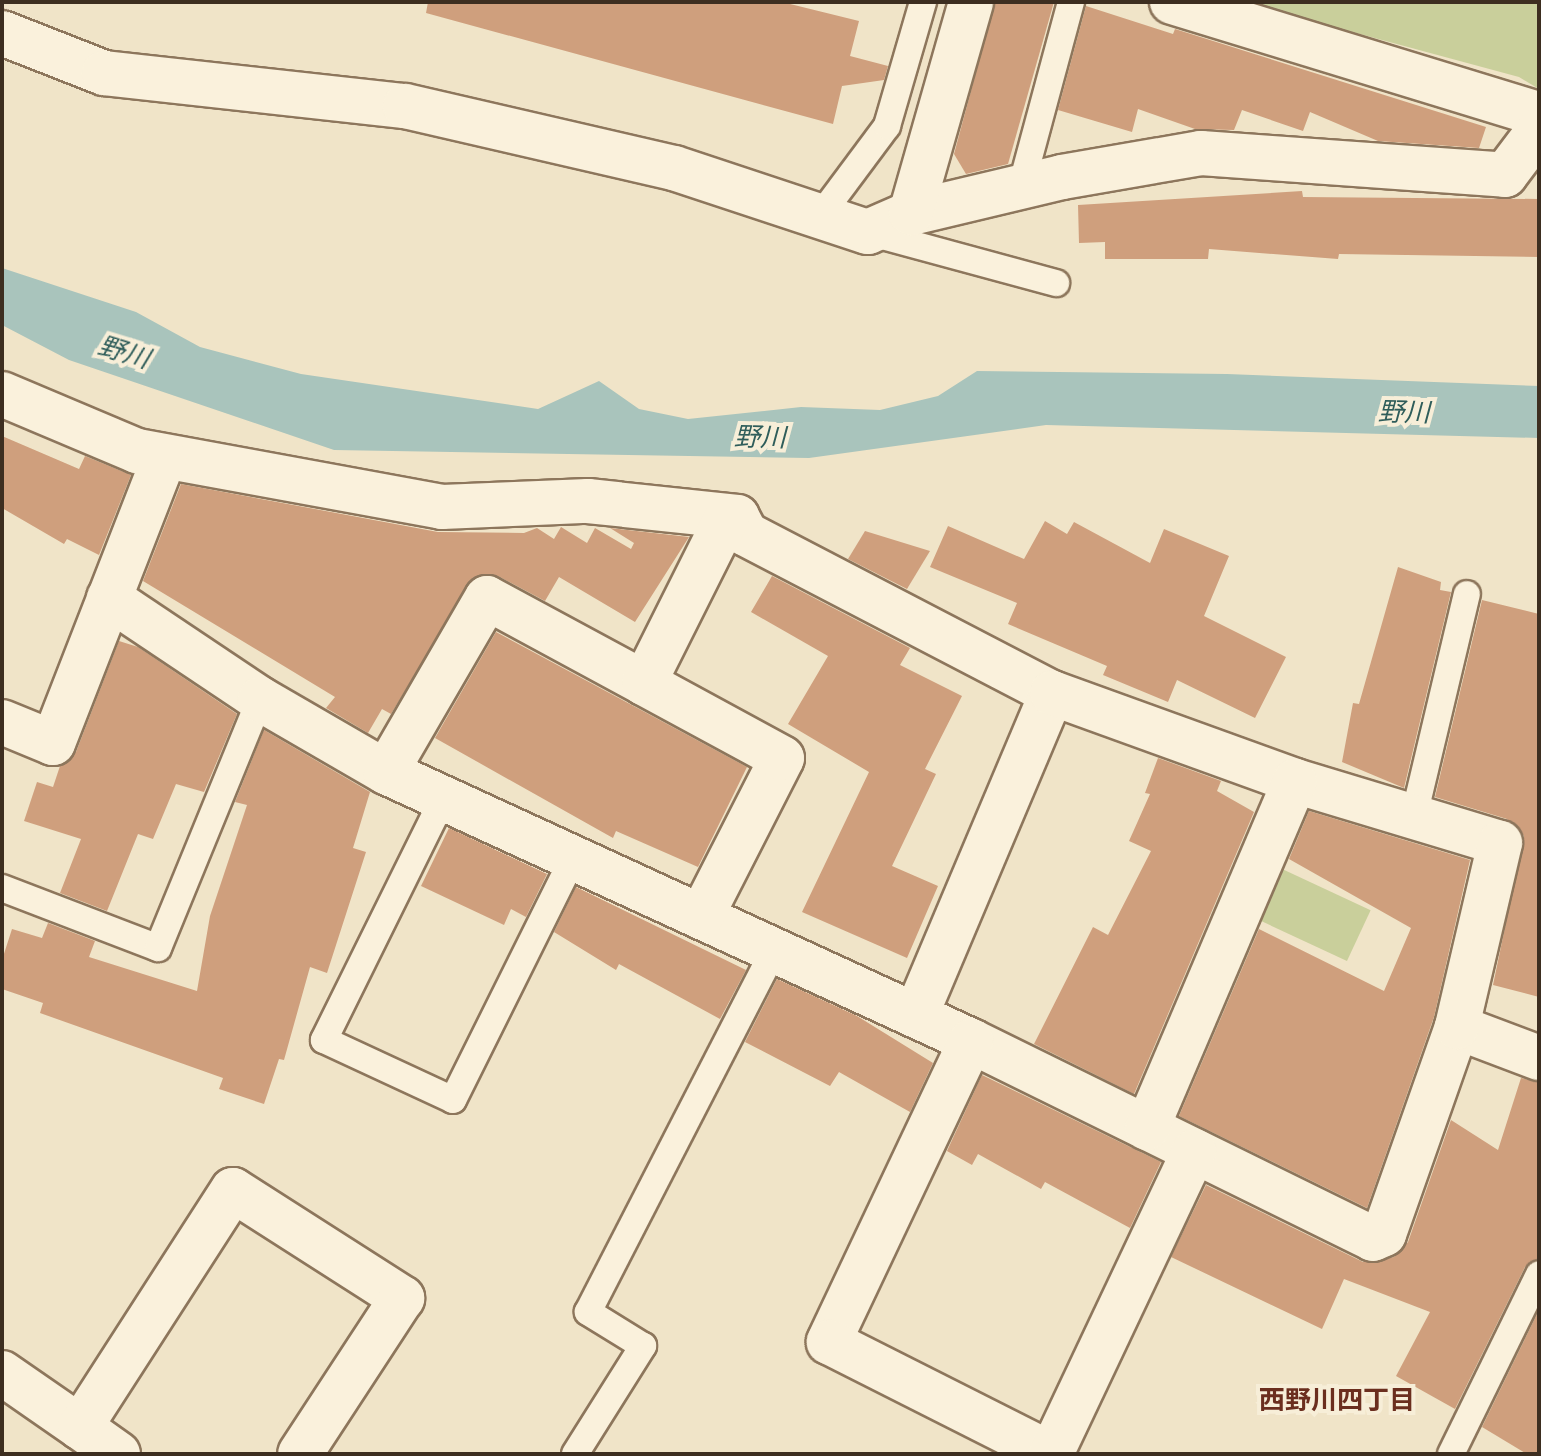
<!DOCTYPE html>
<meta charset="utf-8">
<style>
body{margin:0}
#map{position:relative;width:1541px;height:1456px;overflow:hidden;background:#f0e4c8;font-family:Lora,"Noto Sans JP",serif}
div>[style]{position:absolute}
.green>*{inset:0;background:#c9cf9b;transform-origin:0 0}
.water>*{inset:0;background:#a9c4bc}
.building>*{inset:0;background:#cf9f7d}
.roads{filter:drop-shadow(2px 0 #8d765c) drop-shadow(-2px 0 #8d765c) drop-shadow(0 2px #8d765c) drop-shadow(0 -2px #8d765c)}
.lane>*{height:26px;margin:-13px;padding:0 13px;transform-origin:13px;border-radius:13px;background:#faf1dc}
.street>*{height:44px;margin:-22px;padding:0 22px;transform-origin:22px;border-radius:22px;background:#faf1dc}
span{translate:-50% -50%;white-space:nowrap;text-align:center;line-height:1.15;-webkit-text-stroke:8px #f7eed8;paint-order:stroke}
.water-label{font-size:26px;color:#2f5d5a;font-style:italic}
.neighbourhood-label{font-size:26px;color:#6b2e1e;font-weight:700}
.frame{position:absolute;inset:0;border:4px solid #3d2e20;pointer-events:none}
</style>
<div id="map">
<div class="green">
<i style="clip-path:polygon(1241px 2px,1539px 2px,1539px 89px,1519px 77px)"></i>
<i style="left:1280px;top:868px;width:100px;height:56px;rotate:25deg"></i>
</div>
<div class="water">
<i style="clip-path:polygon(2px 268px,136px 312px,200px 347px,301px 374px,538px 409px,599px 381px,639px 409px,688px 419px,801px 407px,880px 410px,938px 396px,977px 371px,1227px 374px,1539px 386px,1539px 438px,1046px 425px,809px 458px,334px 450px,69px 360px,2px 325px)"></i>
</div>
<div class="building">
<i style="clip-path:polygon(428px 2px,782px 2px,859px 21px,850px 56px,888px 66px,884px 80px,842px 86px,833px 124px,426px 13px)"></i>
<i style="clip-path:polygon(995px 2px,1054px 2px,1008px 164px,966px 174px,954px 154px)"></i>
<i style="clip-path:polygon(1086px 6px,1173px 34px,1175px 29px,1486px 127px,1479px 148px,1378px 141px,1310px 112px,1303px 131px,1242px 110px,1234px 130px,1195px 129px,1138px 109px,1132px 132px,1058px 110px)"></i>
<i style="clip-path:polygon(1302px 191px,1303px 197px,1539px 199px,1539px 257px,1339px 254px,1338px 259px,1209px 249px,1208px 259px,1105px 259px,1105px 242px,1079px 243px,1078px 205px)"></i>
<i style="clip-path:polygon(2px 436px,79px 469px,85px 456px,131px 475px,99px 555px,67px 539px,64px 544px,2px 508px)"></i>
<i style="clip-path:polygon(181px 484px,438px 532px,524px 533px,537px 528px,554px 539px,561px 527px,587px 543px,595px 528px,631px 549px,634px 543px,610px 528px,689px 537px,635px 622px,559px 577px,545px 601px,498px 576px,474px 577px,391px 714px,382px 709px,368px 733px,326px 708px,335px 697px,143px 581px)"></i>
<i style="clip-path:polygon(1045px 521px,1067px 534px,1074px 522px,1150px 563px,1164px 529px,1229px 556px,1204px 616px,1286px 657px,1255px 718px,1177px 680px,1168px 702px,1103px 675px,1107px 666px,1008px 624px,1017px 603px,930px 567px,948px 526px,1024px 559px)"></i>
<i style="clip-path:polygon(865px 531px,930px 551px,907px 589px,848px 559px)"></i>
<i style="clip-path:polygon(1398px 567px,1441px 582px,1440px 590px,1451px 592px,1404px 788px,1342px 762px,1353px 703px,1359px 704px)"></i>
<i style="clip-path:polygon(772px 576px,910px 648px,900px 665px,962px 696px,925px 769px,936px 774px,892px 866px,938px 886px,907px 958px,802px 912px,869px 772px,788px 724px,828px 656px,751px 612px)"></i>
<i style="clip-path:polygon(1482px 600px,1539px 614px,1539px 997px,1493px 985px,1524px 836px,1507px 819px,1435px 797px)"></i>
<i style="clip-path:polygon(496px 632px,747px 767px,698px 867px,616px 831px,613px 838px,435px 738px)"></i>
<i style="clip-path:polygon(119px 641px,138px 647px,237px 714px,204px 792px,176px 784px,153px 839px,138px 834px,107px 911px,60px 893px,81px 839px,24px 821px,37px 782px,53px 787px,60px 766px,76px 752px)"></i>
<i style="clip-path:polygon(264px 730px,370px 792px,353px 848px,366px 852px,327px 973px,310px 967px,284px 1060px,279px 1059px,264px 1104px,219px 1089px,223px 1078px,40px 1013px,43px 1003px,2px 989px,2px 960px,12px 929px,42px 938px,48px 923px,95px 941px,89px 957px,197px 991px,210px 916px,247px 805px,235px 802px)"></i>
<i style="clip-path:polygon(1158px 758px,1221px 781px,1217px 791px,1254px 812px,1134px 1094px,1034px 1044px,1093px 927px,1108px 935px,1151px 851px,1129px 841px,1150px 794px,1145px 793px)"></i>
<i style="clip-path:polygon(1309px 811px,1470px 860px,1434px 1017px,1367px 1208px,1179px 1116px,1259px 929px,1384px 991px,1411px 928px,1289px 859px)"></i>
<i style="clip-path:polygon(449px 828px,547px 874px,526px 917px,511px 909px,504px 925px,421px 886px)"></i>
<i style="clip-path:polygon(576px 887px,746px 970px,720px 1019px,619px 964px,616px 970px,554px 932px)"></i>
<i style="clip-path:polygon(777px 979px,857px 1016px,933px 1063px,910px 1112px,839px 1072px,830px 1086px,745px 1042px)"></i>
<i style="clip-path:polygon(982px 1075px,1161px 1162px,1130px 1228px,1045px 1182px,1041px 1189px,978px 1154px,972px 1165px,947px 1151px)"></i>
<i style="clip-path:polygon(1521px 1078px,1539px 1082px,1539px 1258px,1525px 1267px,1455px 1409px,1396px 1376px,1430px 1312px,1344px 1279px,1322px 1329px,1171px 1257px,1206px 1185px,1363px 1262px,1394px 1257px,1408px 1242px,1451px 1120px,1498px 1150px)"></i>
<i style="clip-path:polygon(1539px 1310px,1539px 1454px,1527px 1454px,1482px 1427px)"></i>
</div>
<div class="roads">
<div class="lane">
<i style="left:1020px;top:191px;width:196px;rotate:-74.9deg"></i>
<i style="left:820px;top:216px;width:112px;rotate:-53.3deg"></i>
<i style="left:887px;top:126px;width:129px;rotate:-73.8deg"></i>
<i style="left:868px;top:232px;width:195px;rotate:15.2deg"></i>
<i style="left:443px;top:799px;width:269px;rotate:116.3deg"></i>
<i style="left:324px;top:1040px;width:142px;rotate:24.9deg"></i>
<i style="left:453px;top:1100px;width:268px;rotate:-63.6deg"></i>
<i style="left:1414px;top:816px;width:228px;rotate:-76.6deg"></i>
<i style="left:2px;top:888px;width:167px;rotate:21deg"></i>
<i style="left:158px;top:948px;width:269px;rotate:-67.7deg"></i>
<i style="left:575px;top:1454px;width:128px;rotate:-57.8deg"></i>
<i style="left:643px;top:1346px;width:65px;rotate:-148.3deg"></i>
<i style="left:588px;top:1312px;width:407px;rotate:-62.8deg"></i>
<i style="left:1451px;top:1454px;width:200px;rotate:-63.9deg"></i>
</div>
<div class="street">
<i style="left:1172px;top:2px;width:384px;rotate:17deg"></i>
<i style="left:2px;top:33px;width:110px;rotate:21.4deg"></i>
<i style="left:104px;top:73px;width:303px;rotate:6.3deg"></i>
<i style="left:405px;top:106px;width:276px;rotate:13deg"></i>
<i style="left:674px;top:168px;width:204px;rotate:18.3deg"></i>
<i style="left:868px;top:232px;width:47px;rotate:-23.8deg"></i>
<i style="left:911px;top:213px;width:155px;rotate:-13.4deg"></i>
<i style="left:1062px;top:177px;width:141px;rotate:-9.8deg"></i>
<i style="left:1201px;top:153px;width:305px;rotate:4.1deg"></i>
<i style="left:1505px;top:175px;width:56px;rotate:-52.9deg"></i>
<i style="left:911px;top:213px;width:219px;rotate:-74.1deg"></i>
<i style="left:2px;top:394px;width:147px;rotate:22.9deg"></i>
<i style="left:137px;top:451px;width:310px;rotate:10.4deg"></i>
<i style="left:442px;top:507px;width:146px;rotate:-2.4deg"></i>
<i style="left:588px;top:501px;width:150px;rotate:6.1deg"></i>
<i style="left:737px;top:517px;width:19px;rotate:62deg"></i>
<i style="left:746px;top:534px;width:345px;rotate:27.5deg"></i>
<i style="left:1052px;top:693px;width:350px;rotate:112.9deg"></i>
<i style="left:109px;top:598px;width:182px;rotate:33.8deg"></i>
<i style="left:260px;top:699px;width:146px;rotate:30.1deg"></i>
<i style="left:386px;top:772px;width:644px;rotate:24.69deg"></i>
<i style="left:971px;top:1041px;width:448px;rotate:26.2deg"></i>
<i style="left:1373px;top:1239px;width:12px;rotate:-24deg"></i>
<i style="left:1384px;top:1234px;width:219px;rotate:-70.6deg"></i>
<i style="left:1457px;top:1027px;width:88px;rotate:20.7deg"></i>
<i style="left:1052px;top:693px;width:258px;rotate:19.9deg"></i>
<i style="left:1295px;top:781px;width:214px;rotate:16.8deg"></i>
<i style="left:1500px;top:843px;width:189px;rotate:103.2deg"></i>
<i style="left:2px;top:722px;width:55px;rotate:22.4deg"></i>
<i style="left:53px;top:743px;width:306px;rotate:-68.7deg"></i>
<i style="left:386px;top:772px;width:201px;rotate:-59.9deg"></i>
<i style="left:487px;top:598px;width:179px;rotate:28.4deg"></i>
<i style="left:701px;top:917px;width:178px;rotate:-63deg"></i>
<i style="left:782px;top:758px;width:157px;rotate:-151.5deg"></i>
<i style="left:644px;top:683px;width:186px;rotate:-63.4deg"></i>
<i style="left:971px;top:1041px;width:333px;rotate:115.3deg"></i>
<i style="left:829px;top:1342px;width:249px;rotate:26.8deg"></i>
<i style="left:1147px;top:1128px;width:377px;rotate:-66.9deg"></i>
<i style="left:2px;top:1373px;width:95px;rotate:34.7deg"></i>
<i style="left:118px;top:1454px;width:47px;rotate:-144.6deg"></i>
<i style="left:80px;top:1427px;width:282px;rotate:-57.2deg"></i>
<i style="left:233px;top:1190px;width:201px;rotate:32.6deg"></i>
<i style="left:402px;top:1298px;width:186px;rotate:123.2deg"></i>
<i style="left:1051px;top:1454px;width:335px;rotate:-64.7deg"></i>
</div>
</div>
<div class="water-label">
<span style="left:124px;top:352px;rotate:17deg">野川</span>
<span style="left:1404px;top:412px;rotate:1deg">野川</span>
<span style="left:760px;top:437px;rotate:1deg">野川</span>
</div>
<div class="neighbourhood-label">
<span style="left:1337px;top:1400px">西野川四丁目</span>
</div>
<div class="frame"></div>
</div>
